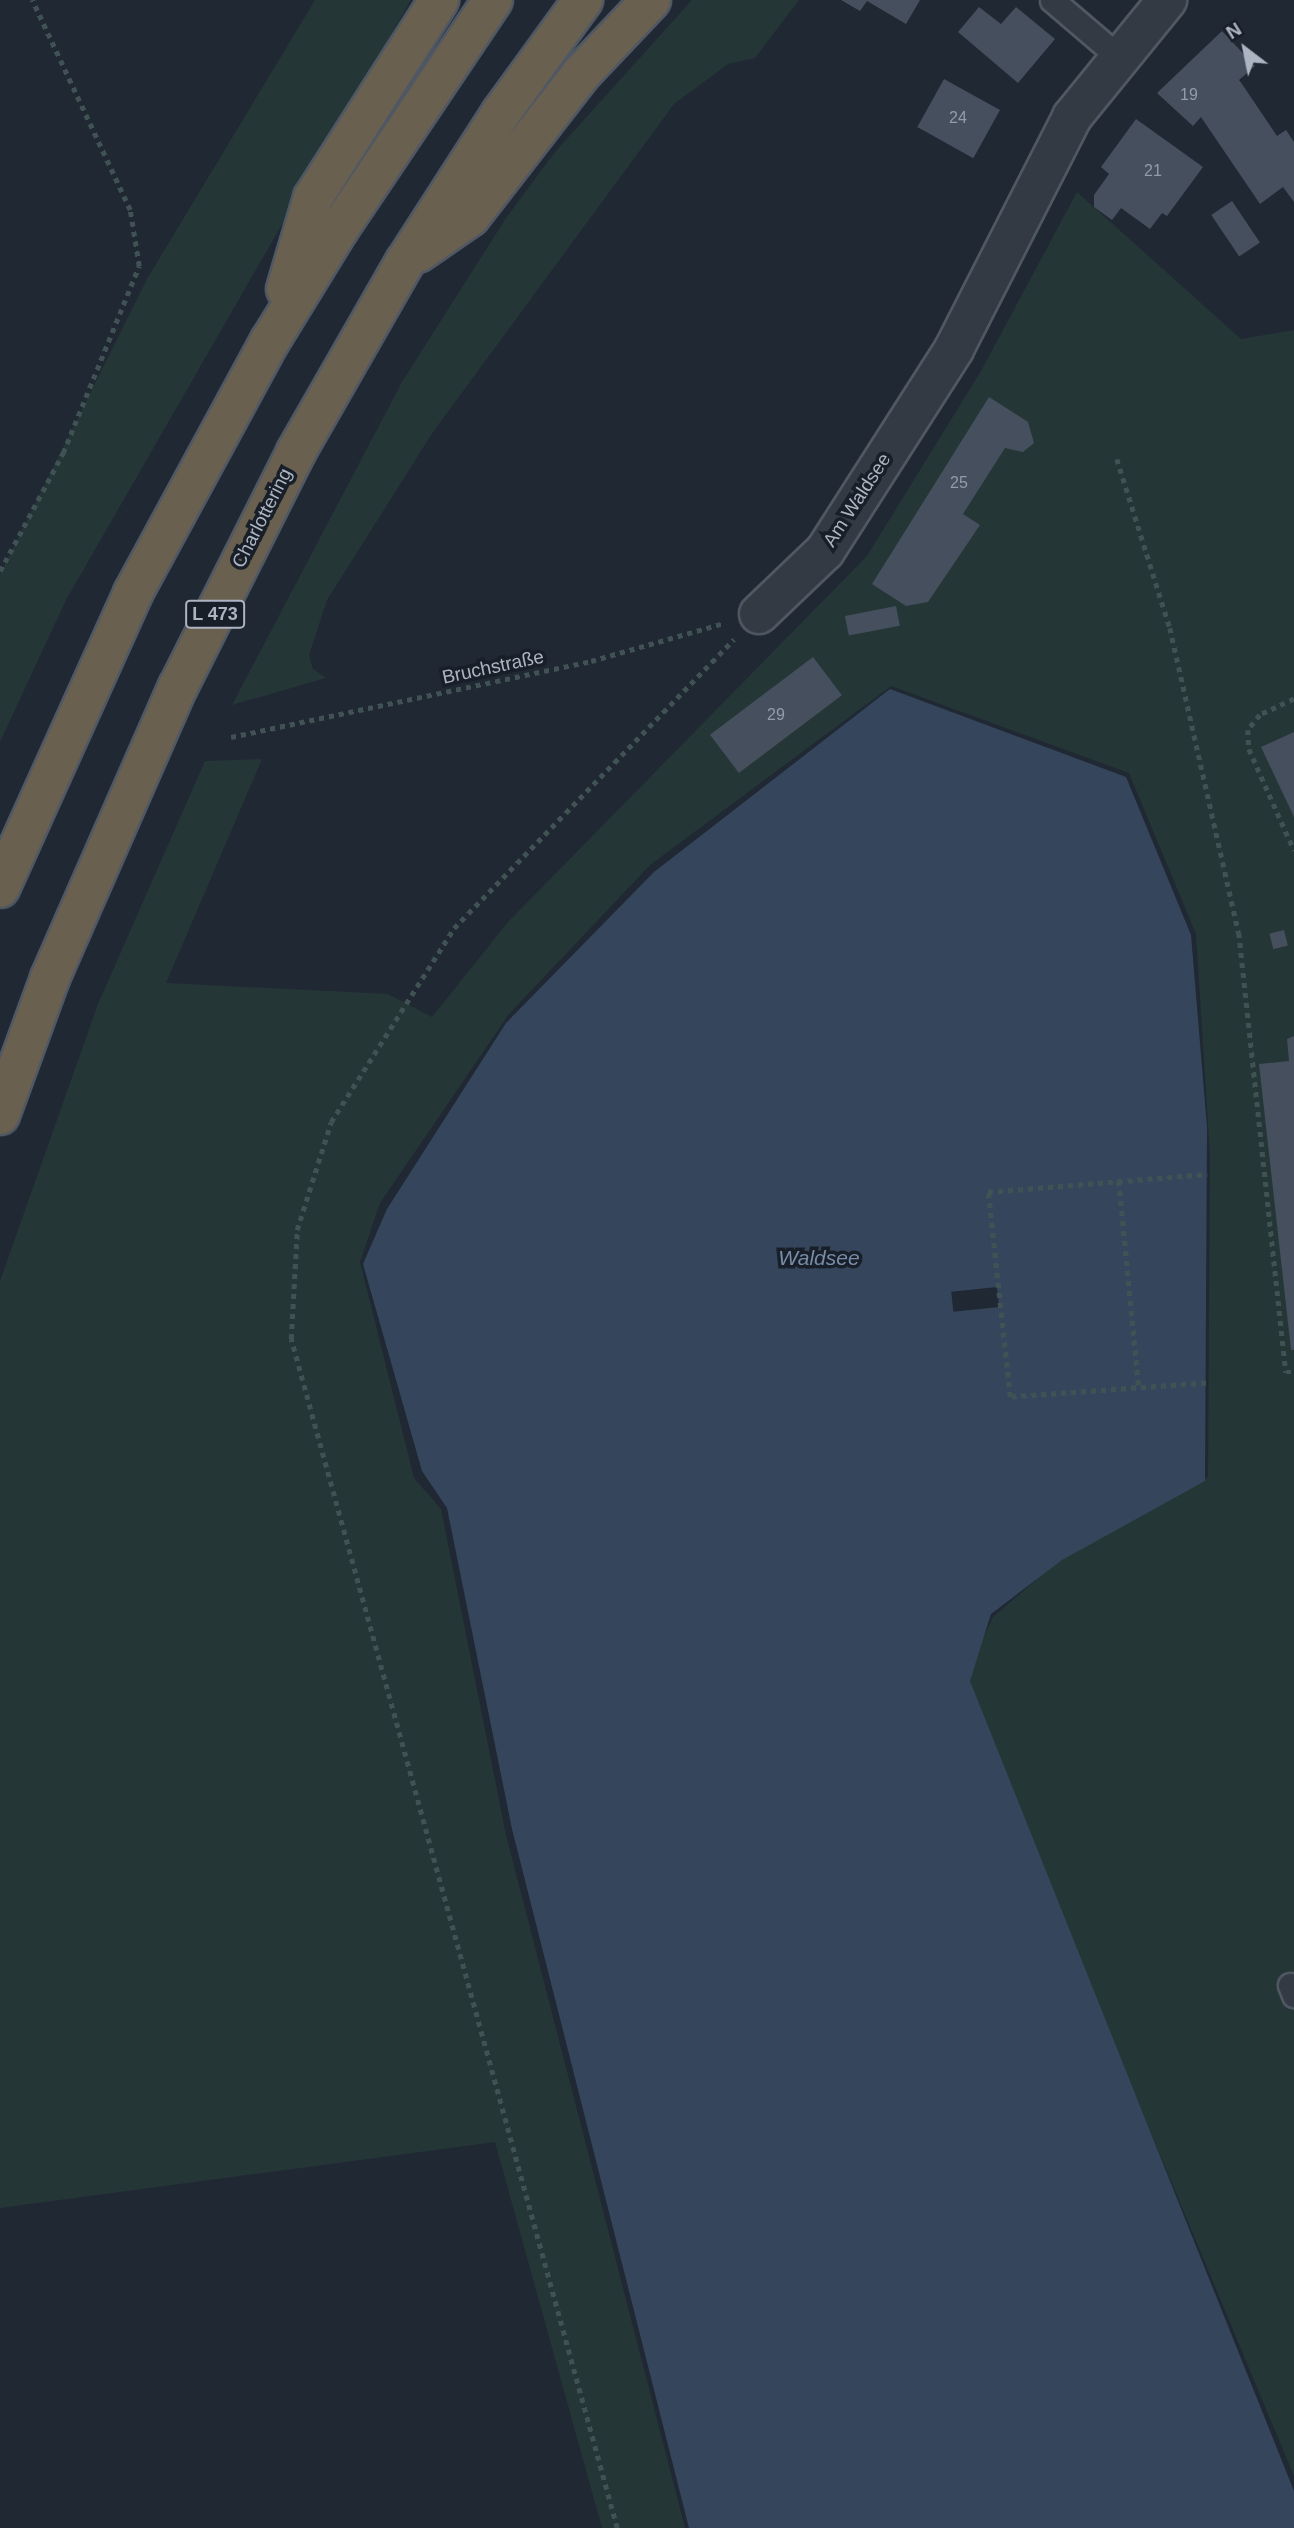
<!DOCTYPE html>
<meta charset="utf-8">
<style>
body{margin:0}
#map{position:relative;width:1294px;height:2528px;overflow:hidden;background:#202834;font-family:Helvetica,sans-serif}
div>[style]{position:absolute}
.green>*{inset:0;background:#253637}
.water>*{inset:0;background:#35465c}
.pier>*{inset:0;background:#202834;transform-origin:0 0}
.building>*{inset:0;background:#464f5d;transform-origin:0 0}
.path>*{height:4.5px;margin-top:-2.25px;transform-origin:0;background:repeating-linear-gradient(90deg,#415254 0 5px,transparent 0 10px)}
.roads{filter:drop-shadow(2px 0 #505863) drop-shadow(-2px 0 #505863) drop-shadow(0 2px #505863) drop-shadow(0 -2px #505863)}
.lane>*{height:23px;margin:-11.5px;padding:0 11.5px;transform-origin:11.5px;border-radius:11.5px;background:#333a44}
.street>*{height:38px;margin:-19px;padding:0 19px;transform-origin:19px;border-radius:19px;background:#333a44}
.highway>*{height:38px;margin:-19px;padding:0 19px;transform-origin:19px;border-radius:19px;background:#6a6050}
span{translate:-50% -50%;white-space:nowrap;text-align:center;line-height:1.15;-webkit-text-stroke:7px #191f29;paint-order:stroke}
.number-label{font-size:16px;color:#939ca9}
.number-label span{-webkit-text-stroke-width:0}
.shield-label span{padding:2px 5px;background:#191f29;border:2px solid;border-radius:5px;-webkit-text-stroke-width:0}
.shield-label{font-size:18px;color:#adb5c2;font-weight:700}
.street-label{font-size:19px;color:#adb5c2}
.water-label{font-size:21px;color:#768ca9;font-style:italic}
.north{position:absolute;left:1210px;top:14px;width:70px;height:70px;-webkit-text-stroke:5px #191f29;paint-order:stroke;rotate:328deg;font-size:19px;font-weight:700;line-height:28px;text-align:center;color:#adb5c2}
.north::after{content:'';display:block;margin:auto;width:24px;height:32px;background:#adb5c2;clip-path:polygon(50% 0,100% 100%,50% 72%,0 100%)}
</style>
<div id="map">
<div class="green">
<i style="clip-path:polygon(315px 0,411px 0,66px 600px,0 742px,0 574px,147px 279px)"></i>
<i style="clip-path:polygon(692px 0,799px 0,755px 58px,728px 64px,674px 104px,433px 432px,327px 600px,309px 655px,313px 669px,326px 678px,232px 705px,402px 382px,506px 218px,555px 152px)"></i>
<i style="clip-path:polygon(1077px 192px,1241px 339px,1294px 330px,1294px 2476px,963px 1682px,993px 1617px,1063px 1557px,1208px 1477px,1210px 1155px,1196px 934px,1129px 773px,891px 686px,650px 865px,509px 1014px,380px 1203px,360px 1262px,414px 1478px,441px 1509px,506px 1835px,685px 2528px,602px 2528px,495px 2142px,0 2208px,0 1281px,98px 1004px,205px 761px,262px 759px,166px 983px,388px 994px,432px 1017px,508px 922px,867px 556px,981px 371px)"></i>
</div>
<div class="water">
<i style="clip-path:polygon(890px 689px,1126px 777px,1191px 935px,1207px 1127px,1205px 1481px,1062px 1560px,991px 1614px,970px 1681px,1294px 2491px,1294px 2528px,689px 2528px,512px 1829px,447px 1508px,422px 1471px,363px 1264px,387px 1209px,506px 1023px,654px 872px)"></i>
</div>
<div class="pier">
<i style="left:997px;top:1287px;width:20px;height:46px;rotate:84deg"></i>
</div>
<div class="building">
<i style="clip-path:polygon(841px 0,920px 0,906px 24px,867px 1px,860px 11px)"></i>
<i style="clip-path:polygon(979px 7px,1001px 24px,1016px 7px,1055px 39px,1018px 83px,958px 32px)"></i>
<i style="clip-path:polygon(1222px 31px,1255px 66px,1239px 80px,1242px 84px,1277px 136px,1286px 130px,1294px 142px,1294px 202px,1283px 187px,1260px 204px,1201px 117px,1193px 126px,1157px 93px)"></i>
<i style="left:944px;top:79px;width:64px;height:55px;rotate:29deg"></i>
<i style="clip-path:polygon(1136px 119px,1203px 167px,1167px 216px,1162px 213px,1150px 229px,1121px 208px,1112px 220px,1094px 207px,1094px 195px,1109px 174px,1101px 167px)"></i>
<i style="left:1232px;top:201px;width:50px;height:25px;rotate:56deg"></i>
<i style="clip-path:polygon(989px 397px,1028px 422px,1034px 443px,1023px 452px,1005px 448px,963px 514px,980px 525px,928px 602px,906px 606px,872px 584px)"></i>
<i style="left:896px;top:606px;width:20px;height:52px;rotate:79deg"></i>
<i style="left:813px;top:657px;width:48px;height:129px;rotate:53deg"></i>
<i style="clip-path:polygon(1294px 732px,1294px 817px,1261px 747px)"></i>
<i style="left:1284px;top:930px;width:16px;height:15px;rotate:76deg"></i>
<i style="clip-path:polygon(1294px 1036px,1294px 1350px,1291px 1350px,1259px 1064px,1289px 1061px,1287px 1039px)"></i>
</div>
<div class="path">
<i style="left:1117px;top:459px;width:177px;rotate:72.6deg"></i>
<i style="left:1170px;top:628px;width:313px;rotate:77.3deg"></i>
<i style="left:1239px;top:933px;width:442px;rotate:83.9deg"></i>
<i style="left:1286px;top:1372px;width:8px"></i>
<i style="left:0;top:571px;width:134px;rotate:-61.9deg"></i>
<i style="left:63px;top:453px;width:202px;rotate:-67.9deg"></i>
<i style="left:139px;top:266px;width:57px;rotate:-99.1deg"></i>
<i style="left:130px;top:210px;width:232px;rotate:-115deg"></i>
<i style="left:1294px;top:699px;width:38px;rotate:155deg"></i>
<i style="left:1260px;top:715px;width:19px;rotate:129deg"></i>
<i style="left:1248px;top:730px;width:19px;rotate:87deg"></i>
<i style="left:1249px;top:749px;width:111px;rotate:66deg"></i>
<i style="left:231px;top:737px;width:368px;rotate:-11.9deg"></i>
<i style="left:591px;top:661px;width:138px;rotate:-15.9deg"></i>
<i style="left:1119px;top:1181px;width:208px;rotate:84.5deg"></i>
<i style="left:1206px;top:1383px;width:196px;rotate:175.9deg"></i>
<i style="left:1010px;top:1397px;width:206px;rotate:-96.1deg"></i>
<i style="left:988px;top:1192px;width:220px;rotate:-4.7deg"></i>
<i style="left:617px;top:2528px;width:1233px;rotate:-105.33deg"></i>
<i style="left:291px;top:1339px;width:109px;rotate:-86.8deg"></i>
<i style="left:297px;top:1230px;width:113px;rotate:-72.5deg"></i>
<i style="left:331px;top:1122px;width:230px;rotate:-57.6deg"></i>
<i style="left:454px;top:928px;width:402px;rotate:-45.9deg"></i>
</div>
<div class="roads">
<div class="lane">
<i style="left:1052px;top:0;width:89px;rotate:40.5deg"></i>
<i style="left:1290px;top:1985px;width:11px;rotate:68deg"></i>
</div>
<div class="street">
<i style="left:759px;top:614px;width:91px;rotate:-43.7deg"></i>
<i style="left:825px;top:551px;width:240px;rotate:-57.4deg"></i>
<i style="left:954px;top:349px;width:260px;rotate:-63deg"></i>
<i style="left:1072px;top:117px;width:151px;rotate:-50.9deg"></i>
</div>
<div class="highway">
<i style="left:418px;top:253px;width:63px;rotate:-34.7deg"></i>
<i style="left:470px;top:217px;width:181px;rotate:-52.2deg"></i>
<i style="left:581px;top:74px;width:102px;rotate:-46.6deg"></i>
<i style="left:286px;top:289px;width:95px;rotate:-73.5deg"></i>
<i style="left:313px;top:198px;width:235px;rotate:-57.5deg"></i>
<i style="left:0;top:888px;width:324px;rotate:-65.7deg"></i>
<i style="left:133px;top:593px;width:287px;rotate:-61.5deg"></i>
<i style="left:270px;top:341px;width:132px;rotate:-58.4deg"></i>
<i style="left:339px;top:229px;width:276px;rotate:-56.1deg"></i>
<i style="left:0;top:1115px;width:146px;rotate:-69.9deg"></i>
<i style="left:50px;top:978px;width:318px;rotate:-66.3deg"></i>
<i style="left:178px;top:687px;width:263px;rotate:-63.3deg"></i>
<i style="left:296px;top:452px;width:219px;rotate:-60.2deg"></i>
<i style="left:405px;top:262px;width:177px;rotate:-57.2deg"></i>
<i style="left:501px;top:113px;width:140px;rotate:-54deg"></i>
</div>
</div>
<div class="number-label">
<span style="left:1189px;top:95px">19</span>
<span style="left:958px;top:118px">24</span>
<span style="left:1153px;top:171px">21</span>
<span style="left:959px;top:483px">25</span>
<span style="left:776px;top:715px">29</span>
</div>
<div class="shield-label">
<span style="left:215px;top:614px">L 473</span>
</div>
<div class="street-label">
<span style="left:857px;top:500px;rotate:-57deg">Am Waldsee</span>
<span style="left:262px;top:518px;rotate:-63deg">Charlottering</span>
<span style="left:493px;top:667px;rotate:-12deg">Bruchstraße</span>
</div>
<div class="water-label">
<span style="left:819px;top:1258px">Waldsee</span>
</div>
<div class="north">N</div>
</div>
